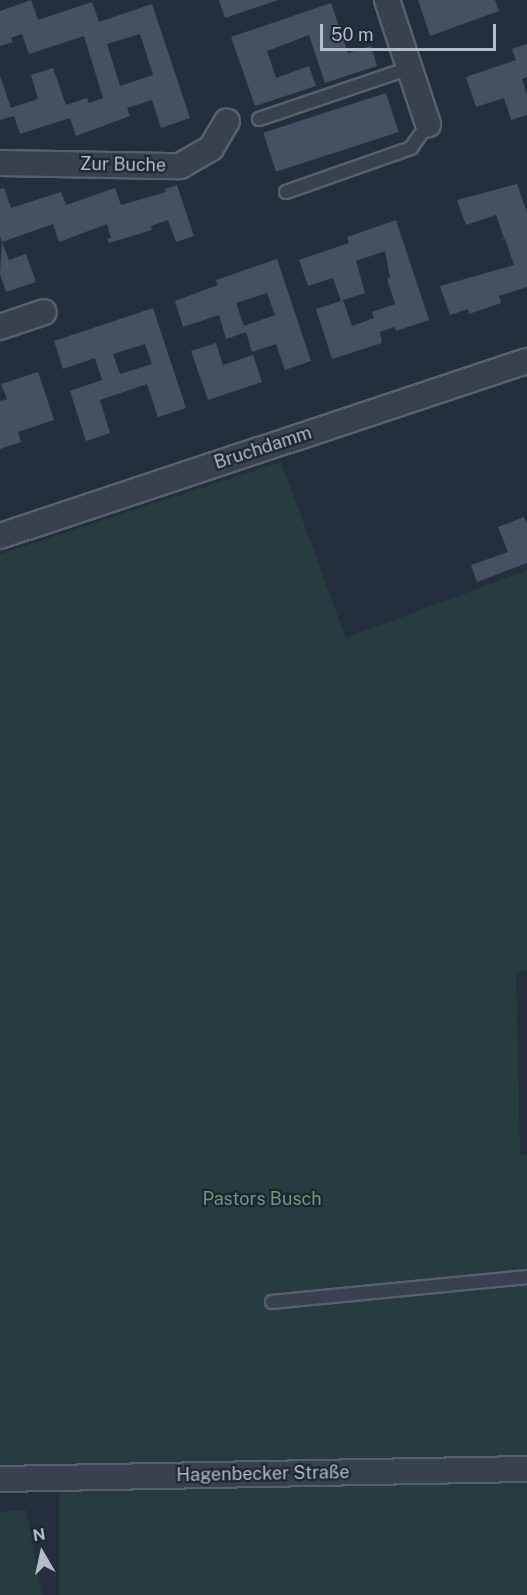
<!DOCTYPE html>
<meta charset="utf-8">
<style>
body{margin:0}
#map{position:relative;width:527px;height:1595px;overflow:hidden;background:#242f3e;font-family:"Public Sans",sans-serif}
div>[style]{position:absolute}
.green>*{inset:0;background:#263c3f;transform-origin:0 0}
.building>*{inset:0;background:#455162;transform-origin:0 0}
.roads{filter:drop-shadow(2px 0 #565f6c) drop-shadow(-2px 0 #565f6c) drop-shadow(0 2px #565f6c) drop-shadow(0 -2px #565f6c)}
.service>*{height:12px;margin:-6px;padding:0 6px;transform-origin:6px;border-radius:6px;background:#38414e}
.minor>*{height:24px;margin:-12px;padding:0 12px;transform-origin:12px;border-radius:12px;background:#38414e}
span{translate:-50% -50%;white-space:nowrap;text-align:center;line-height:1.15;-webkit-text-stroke:4.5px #1d2633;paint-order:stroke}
.street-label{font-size:18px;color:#b4bcc9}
.park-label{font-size:18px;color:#6b9a76}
.north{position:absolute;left:12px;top:1523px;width:60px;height:60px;-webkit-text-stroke:4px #1d2633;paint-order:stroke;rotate:351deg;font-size:16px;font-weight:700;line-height:24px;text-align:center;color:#b4bcc9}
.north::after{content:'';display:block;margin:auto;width:21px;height:27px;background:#b4bcc9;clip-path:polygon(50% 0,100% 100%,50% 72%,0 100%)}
.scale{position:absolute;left:320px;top:24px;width:176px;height:27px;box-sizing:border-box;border:3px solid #b4bcc9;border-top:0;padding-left:8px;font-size:18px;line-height:21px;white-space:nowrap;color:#b4bcc9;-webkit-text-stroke:4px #1d2633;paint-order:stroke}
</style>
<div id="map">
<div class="green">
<i style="clip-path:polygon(281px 462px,346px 638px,527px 570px,527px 970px,516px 973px,520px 1154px,527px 1156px,527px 1456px,0 1469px,0 554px)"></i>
<i style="left:527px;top:1477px;width:118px;height:468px;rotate:90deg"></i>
<i style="clip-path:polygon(26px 1510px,42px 1595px,0 1595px,0 1512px)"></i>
</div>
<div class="building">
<i style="clip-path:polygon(evenodd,31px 0,38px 20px,92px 2px,99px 22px,152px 4px,190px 118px,161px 128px,152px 100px,127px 108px,130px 116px,76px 136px,70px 118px,20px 134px,14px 116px,0 120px,0 76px,11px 108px,38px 99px,31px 75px,53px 68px,66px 105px,87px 98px,89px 103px,103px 98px,84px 36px,29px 54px,22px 34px,11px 38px,13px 42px,0 46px,0 11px,31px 0,140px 34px,153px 75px,120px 86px,107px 44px,140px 34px)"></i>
<i style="clip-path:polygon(219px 0,278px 0,225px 18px)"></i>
<i style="clip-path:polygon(418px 0,495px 0,499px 11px,430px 36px)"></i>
<i style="clip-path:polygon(331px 3px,348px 53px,371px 46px,377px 66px,325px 83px,309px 35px,267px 51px,276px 78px,309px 66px,316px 86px,255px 106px,231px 37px)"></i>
<i style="clip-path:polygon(527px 44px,527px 77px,522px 79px,527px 95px,527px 115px,511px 120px,504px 98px,476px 107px,466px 77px,516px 60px,512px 49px)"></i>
<i style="left:386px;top:93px;width:41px;height:129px;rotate:72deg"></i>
<i style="clip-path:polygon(517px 184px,527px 213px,527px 287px,499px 296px,501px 303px,469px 314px,468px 309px,450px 315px,440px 286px,514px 265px,505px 239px,499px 240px,504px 238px,496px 215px,466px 225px,457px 200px)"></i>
<i style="clip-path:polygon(177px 185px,194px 236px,176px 242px,168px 220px,151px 226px,152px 230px,109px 243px,107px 239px,111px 238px,107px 224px,59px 242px,53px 224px,2px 242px,0 236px,0 189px,4px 188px,11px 208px,61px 192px,66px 205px,115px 188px,121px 205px,166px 192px,165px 189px)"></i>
<i style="clip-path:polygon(evenodd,396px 220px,429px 320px,396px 331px,394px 327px,380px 332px,382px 343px,332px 359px,316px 309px,341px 301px,333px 278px,308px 286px,299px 260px,349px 243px,347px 237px,396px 220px,385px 251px,390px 277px,387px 279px,395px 304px,372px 312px,374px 318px,352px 326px,343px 300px,365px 293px,356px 261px,385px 251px)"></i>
<i style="clip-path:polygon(2px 242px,9px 260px,26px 254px,36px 282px,6px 292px,0 274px)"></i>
<i style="clip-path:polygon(evenodd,277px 259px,311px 361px,285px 370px,276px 344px,252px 352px,246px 332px,226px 339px,219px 315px,183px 327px,175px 301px,218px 285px,216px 280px,277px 259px,267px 293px,275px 315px,244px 326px,236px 303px,267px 293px)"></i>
<i style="clip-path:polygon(evenodd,153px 308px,186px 408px,158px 417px,147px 384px,100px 400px,110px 433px,86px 441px,70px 391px,102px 380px,95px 358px,63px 369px,54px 341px,153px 308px,145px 344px,152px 364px,120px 374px,113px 354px,145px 344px)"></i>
<i style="clip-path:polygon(216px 343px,223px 365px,253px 355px,262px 382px,208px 400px,191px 351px)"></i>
<i style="clip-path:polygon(38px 372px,54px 420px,18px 432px,21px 442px,0 449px,0 401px,7px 399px,1px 384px)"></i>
<i style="clip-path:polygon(524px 517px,527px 524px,527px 563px,477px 582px,471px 565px,508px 552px,498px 527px)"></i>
</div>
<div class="roads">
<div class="service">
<i style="left:259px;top:119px;width:159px;rotate:-18.7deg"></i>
<i style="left:286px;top:192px;width:133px;rotate:-19.4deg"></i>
<i style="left:411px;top:148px;width:29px;rotate:-55deg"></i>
<i style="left:272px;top:1302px;width:256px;rotate:-5.6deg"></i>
</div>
<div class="minor">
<i style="left:387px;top:0;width:131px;rotate:71.7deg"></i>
<i style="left:0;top:163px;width:180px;rotate:1deg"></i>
<i style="left:180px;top:166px;width:36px;rotate:-30deg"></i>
<i style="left:211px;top:148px;width:31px;rotate:-59deg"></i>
<i style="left:0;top:327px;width:46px;rotate:-18.8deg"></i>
<i style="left:0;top:536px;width:555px;rotate:-18.37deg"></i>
<i style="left:0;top:1479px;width:527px;rotate:-1.09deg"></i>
</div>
</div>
<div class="street-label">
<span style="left:123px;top:165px;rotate:1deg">Zur Buche</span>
<span style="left:263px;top:448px;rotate:-18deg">Bruchdamm</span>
<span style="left:263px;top:1474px;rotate:-1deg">Hagenbecker Straße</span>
</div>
<div class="park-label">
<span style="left:262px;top:1199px">Pastors Busch</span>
</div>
<div class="north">N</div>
<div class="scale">50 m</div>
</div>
